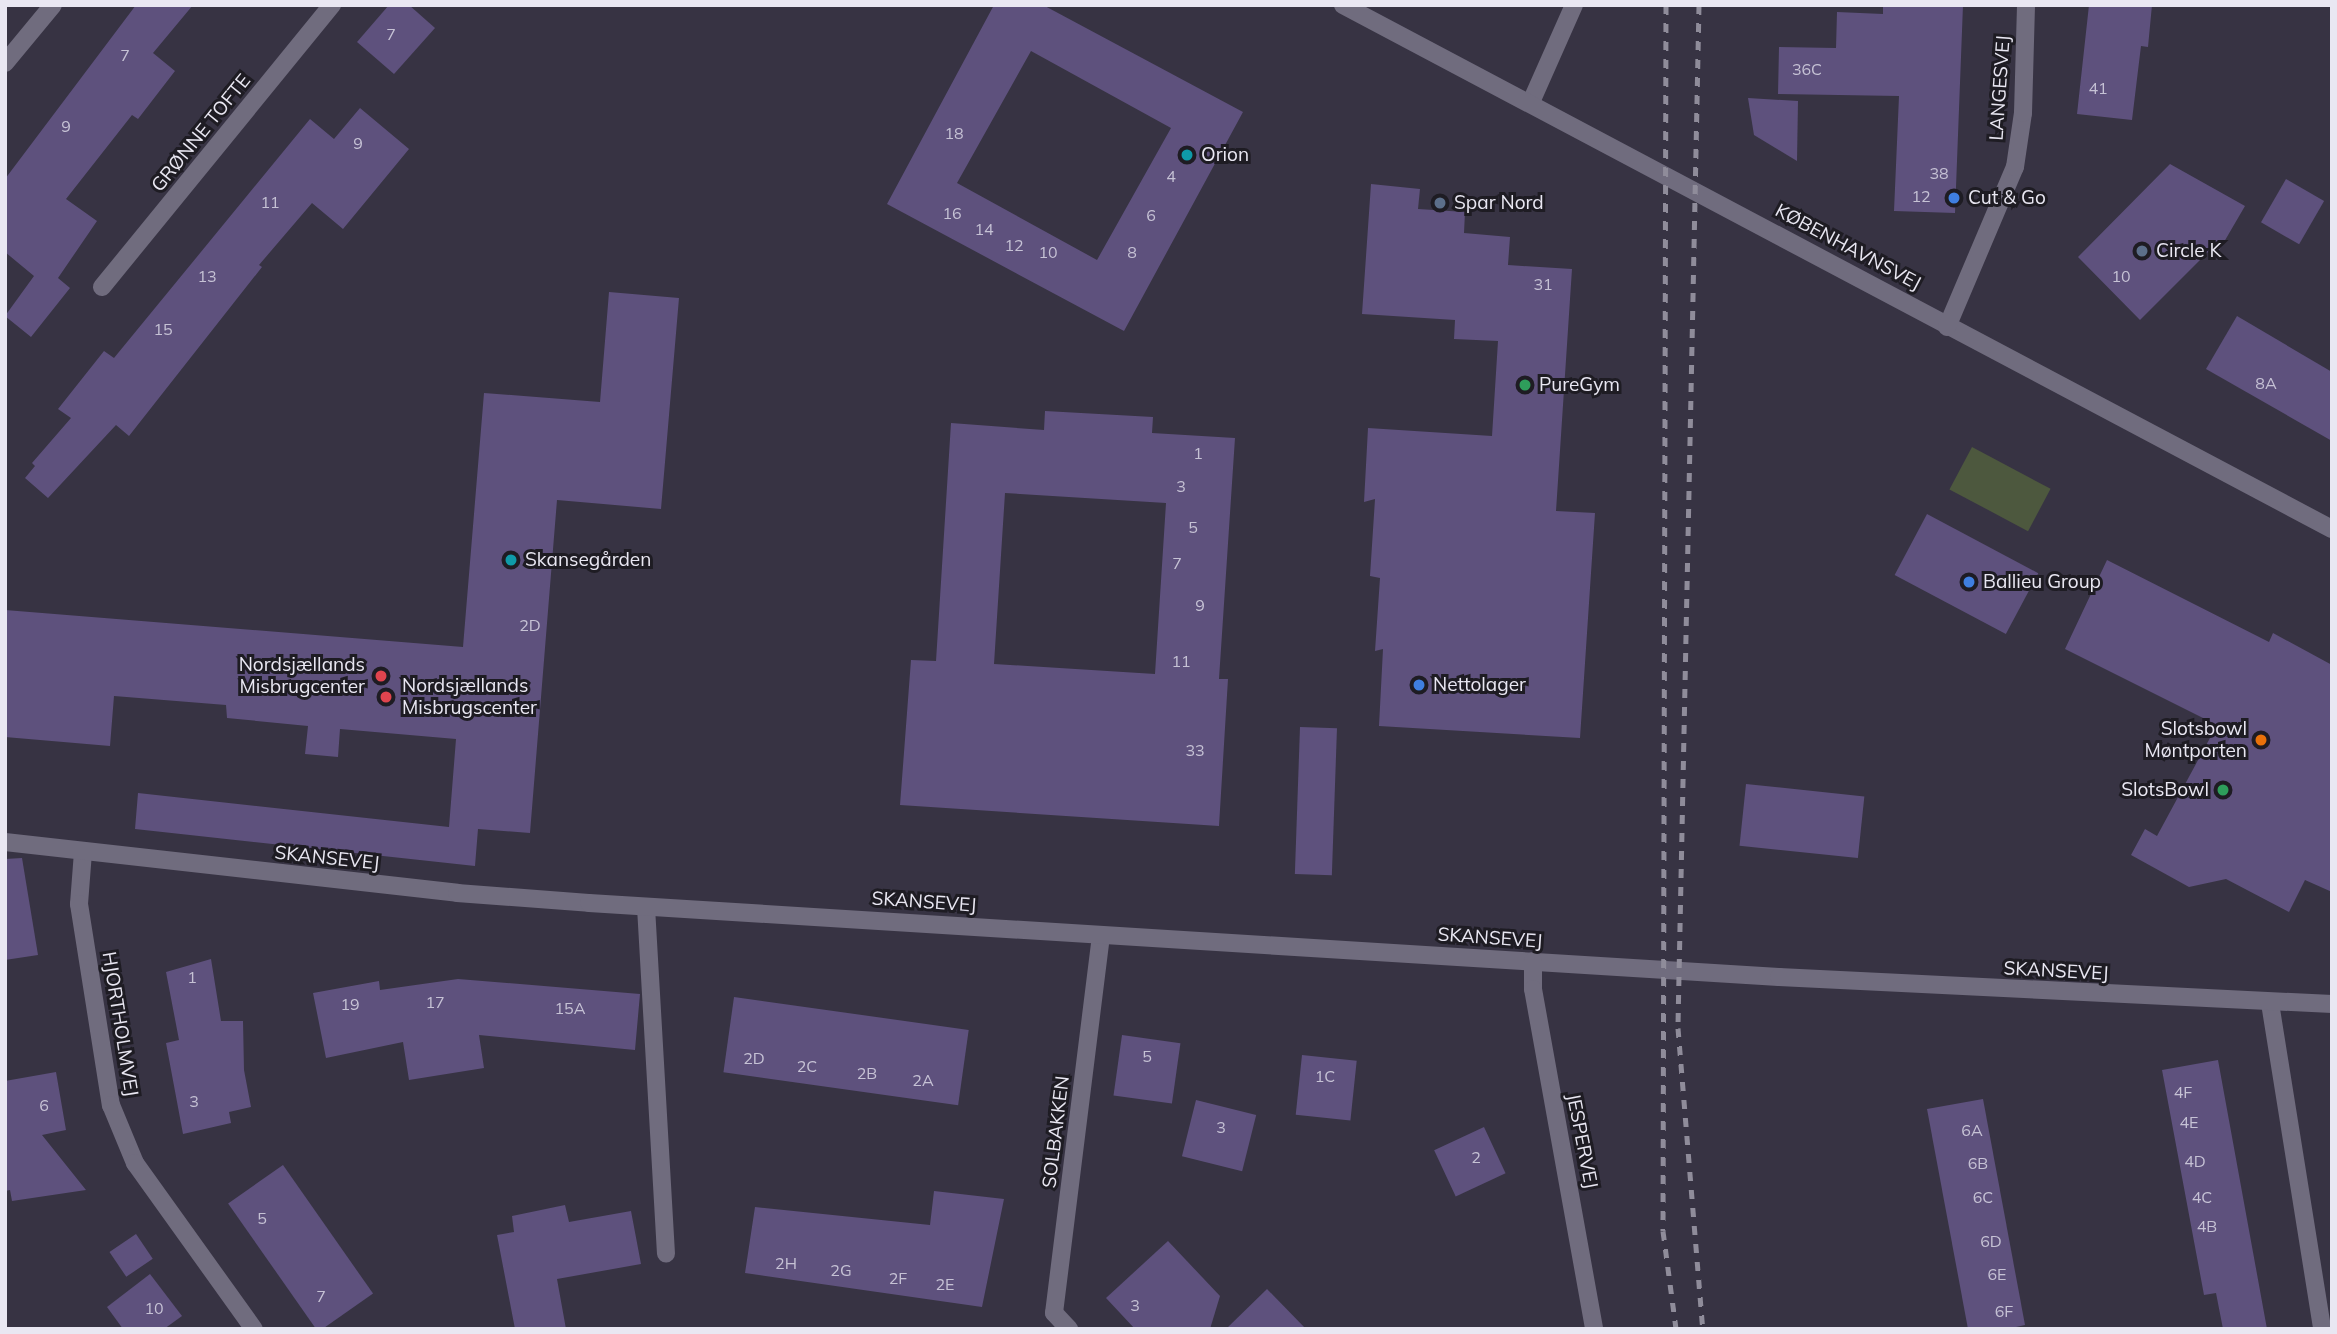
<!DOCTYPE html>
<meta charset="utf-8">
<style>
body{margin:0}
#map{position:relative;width:2337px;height:1334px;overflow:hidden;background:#373343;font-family:Mulish,sans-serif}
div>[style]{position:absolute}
.green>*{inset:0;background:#4d583e;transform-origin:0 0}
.building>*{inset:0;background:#5e517d;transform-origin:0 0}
.minor>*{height:18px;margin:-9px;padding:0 9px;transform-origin:9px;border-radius:9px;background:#706c7e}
.tertiary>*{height:18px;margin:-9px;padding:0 9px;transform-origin:9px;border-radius:9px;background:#706c7e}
.rail>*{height:5px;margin-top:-2.5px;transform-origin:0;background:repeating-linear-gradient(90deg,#8f8c9a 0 9px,transparent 0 18px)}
.dots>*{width:19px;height:19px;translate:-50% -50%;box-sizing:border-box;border:4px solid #1e1c23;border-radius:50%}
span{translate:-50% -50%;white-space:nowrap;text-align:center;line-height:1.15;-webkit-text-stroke:6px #1e1c23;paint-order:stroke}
.number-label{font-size:16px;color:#c6c2d5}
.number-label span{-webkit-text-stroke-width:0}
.street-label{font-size:19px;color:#e9e7f2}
.poi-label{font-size:19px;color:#e9e7f2}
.left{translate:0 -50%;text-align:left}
.right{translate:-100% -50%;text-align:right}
.frame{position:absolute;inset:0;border:7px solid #e9e7f2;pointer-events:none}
</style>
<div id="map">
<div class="green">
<i style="left:1972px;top:447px;width:89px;height:48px;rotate:28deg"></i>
</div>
<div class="building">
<i style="clip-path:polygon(136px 5px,193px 5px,153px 53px,175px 71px,138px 119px,132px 115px,66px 199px,97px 221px,58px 278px,70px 288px,31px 337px,5px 316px,34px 276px,5px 252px,5px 179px)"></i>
<i style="clip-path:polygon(389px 5px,409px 5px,435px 28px,394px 74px,357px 42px)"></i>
<i style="clip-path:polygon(evenodd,994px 5px,1043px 5px,1243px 112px,1124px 331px,887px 204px,994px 5px,1031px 51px,1171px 128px,1097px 260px,957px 183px,1031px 51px)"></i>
<i style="clip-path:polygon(1883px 5px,1963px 5px,1955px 213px,1894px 211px,1899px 96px,1778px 94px,1779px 47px,1836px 48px,1837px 12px,1883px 14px)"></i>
<i style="clip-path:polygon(2089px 5px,2152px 5px,2148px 47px,2141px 46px,2132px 120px,2077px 114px)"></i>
<i style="clip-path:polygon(1748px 98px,1798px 101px,1797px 161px,1754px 135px)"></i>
<i style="clip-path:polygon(360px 108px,409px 149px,343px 229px,312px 203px,259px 265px,262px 267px,129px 436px,116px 425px,48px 498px,25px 478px,35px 466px,32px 463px,71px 418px,58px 409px,104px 351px,114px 358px,310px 119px,334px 139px)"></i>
<i style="clip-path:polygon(2170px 164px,2245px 206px,2217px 254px,2210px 250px,2140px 320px,2078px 257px)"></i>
<i style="left:2286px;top:179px;width:44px;height:50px;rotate:30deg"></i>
<i style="clip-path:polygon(1371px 184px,1420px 189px,1418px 209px,1465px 212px,1464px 233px,1510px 237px,1508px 265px,1572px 269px,1556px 511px,1595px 513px,1580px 738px,1379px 726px,1383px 649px,1375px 651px,1380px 578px,1370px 576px,1375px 499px,1364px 502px,1368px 428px,1492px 436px,1498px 341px,1454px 339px,1455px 320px,1362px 314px)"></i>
<i style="clip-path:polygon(609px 292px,679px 298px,661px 509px,557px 500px,530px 833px,478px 829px,475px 866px,135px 829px,138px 793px,449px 827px,456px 739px,340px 729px,338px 757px,305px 754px,308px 726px,227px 718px,226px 705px,114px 696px,110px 746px,5px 737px,5px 610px,463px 647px,484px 393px,600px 402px)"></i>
<i style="clip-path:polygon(2237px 316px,2332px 372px,2332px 441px,2206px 369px)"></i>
<i style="clip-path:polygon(evenodd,1045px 411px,1153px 417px,1152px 433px,1235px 438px,1219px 679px,1228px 679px,1219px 826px,900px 805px,911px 660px,936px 661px,951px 423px,1044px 430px,1045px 411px,1005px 493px,1166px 503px,1155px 674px,994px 664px,1005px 493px)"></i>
<i style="left:1927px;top:514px;width:126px;height:69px;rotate:28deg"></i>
<i style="clip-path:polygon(2107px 560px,2269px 642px,2273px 633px,2332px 665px,2332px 892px,2305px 880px,2289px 912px,2226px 879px,2189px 887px,2131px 855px,2145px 829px,2157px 836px,2217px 725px,2065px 649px)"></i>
<i style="left:1300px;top:727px;width:37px;height:147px;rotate:2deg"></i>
<i style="left:1746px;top:784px;width:119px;height:62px;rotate:6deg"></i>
<i style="clip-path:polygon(22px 858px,38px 955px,5px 960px,5px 859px)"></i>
<i style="clip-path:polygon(211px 959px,221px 1021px,243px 1021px,244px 1070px,251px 1107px,229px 1112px,231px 1123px,183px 1134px,166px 1043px,179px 1040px,166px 972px)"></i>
<i style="clip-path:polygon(458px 979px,640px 994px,635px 1050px,479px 1035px,484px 1068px,409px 1080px,403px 1042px,326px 1058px,313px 993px,379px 981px,380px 990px)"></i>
<i style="left:734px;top:997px;width:237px;height:76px;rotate:8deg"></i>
<i style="left:1122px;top:1035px;width:59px;height:61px;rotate:8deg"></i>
<i style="left:1302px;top:1055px;width:55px;height:60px;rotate:6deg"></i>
<i style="clip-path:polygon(2218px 1060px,2267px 1329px,2223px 1329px,2216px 1293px,2204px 1295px,2162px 1070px)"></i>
<i style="clip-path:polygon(56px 1072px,66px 1130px,42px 1135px,86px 1190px,12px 1201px,10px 1190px,5px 1191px,5px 1081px)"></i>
<i style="clip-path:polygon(1983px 1099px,2025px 1325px,2007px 1329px,1968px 1329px,1927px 1109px)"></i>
<i style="left:1196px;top:1100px;width:62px;height:58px;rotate:14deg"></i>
<i style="left:1484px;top:1127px;width:51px;height:55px;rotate:65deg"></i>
<i style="left:283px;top:1165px;width:157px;height:67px;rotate:55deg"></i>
<i style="clip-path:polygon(934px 1191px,1004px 1199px,982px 1307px,745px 1273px,755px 1207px,930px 1225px)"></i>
<i style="clip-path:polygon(565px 1205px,569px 1222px,631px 1211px,641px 1264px,557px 1279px,566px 1329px,515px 1329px,497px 1235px,514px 1232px,512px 1216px)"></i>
<i style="left:136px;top:1234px;width:30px;height:32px;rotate:56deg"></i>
<i style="clip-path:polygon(1168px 1241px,1220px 1296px,1210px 1329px,1135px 1329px,1106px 1298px)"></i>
<i style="clip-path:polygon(150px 1274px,182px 1316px,164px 1329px,123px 1329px,107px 1307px)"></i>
<i style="clip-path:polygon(1267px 1289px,1306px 1329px,1226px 1329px)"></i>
</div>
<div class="minor">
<i style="left:1531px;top:102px;width:106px;rotate:-66.1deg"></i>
<i style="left:102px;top:287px;width:364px;rotate:-50.8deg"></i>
<i style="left:83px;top:852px;width:52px;rotate:94.4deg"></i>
<i style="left:79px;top:904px;width:204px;rotate:81deg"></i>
<i style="left:111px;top:1105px;width:63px;rotate:67.5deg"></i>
<i style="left:135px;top:1163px;width:204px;rotate:54.4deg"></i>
<i style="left:646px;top:907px;width:347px;rotate:86.7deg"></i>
<i style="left:2270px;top:1003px;width:330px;rotate:80.9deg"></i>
<i style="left:1069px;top:1329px;width:22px;rotate:-133deg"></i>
<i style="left:1054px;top:1313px;width:381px;rotate:-82.9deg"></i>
</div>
<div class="tertiary">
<i style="left:1343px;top:5px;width:1119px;rotate:27.92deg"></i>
<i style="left:5px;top:63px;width:75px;rotate:-50.4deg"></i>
<i style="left:1947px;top:327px;width:174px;rotate:-67deg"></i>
<i style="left:2015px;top:167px;width:55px;rotate:-81.6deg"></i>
<i style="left:2023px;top:113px;width:108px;rotate:-88.4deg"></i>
<i style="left:5px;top:842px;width:455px;rotate:6.4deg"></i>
<i style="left:457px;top:893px;width:132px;rotate:4.3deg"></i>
<i style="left:589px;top:903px;width:1192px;rotate:3.56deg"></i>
<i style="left:1779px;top:977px;width:554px;rotate:2.8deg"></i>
<i style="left:1533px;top:961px;width:28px;rotate:90deg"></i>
<i style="left:1533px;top:989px;width:345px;rotate:79.8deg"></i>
</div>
<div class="rail">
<i style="left:1666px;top:5px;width:1226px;rotate:90.14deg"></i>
<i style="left:1663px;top:1231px;width:99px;rotate:82.4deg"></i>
<i style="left:1699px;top:5px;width:1023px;rotate:91.18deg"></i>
<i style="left:1678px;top:1028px;width:302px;rotate:85.3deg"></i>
</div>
<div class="dots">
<i style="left:1187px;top:155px;background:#0f9aa8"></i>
<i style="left:1954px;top:198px;background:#3f7fe0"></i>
<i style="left:1440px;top:203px;background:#5c6f8a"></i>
<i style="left:2142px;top:251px;background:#5c6f8a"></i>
<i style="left:1525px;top:385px;background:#2e9e5b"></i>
<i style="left:511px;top:560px;background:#0f9aa8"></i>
<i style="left:1969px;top:582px;background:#3f7fe0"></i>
<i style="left:381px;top:676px;background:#e0444e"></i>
<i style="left:1419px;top:685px;background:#3f7fe0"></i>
<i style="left:386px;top:697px;background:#e0444e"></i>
<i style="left:2261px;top:740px;background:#e8710a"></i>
<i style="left:2223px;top:790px;background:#2e9e5b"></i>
</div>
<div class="number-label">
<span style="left:391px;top:34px">7</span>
<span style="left:125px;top:55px">7</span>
<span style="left:1807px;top:69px">36C</span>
<span style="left:2098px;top:88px">41</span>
<span style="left:66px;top:126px">9</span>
<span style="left:954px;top:133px">18</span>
<span style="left:358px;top:143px">9</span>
<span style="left:1939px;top:173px">38</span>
<span style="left:1171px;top:176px">4</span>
<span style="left:1921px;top:196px">12</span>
<span style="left:270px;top:202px">11</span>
<span style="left:952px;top:213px">16</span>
<span style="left:1151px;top:215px">6</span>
<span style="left:984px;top:229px">14</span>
<span style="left:1014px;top:245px">12</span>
<span style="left:1048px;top:252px">10</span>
<span style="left:1132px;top:252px">8</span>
<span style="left:207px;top:276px">13</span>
<span style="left:2121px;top:276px">10</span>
<span style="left:1543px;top:284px">31</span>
<span style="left:163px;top:329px">15</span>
<span style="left:2266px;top:383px">8A</span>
<span style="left:1198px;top:453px">1</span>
<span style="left:1181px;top:486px">3</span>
<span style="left:1193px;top:527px">5</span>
<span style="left:1177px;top:563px">7</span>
<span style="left:1200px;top:605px">9</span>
<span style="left:530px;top:625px">2D</span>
<span style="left:1181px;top:661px">11</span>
<span style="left:1195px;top:750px">33</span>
<span style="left:192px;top:977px">1</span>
<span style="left:435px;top:1002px">17</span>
<span style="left:350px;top:1004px">19</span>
<span style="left:570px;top:1008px">15A</span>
<span style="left:1147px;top:1056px">5</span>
<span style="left:754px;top:1058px">2D</span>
<span style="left:807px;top:1066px">2C</span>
<span style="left:867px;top:1073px">2B</span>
<span style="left:1325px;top:1076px">1C</span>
<span style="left:923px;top:1080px">2A</span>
<span style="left:2183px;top:1092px">4F</span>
<span style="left:194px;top:1101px">3</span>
<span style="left:44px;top:1105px">6</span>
<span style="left:2189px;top:1122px">4E</span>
<span style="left:1221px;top:1127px">3</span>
<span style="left:1972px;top:1130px">6A</span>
<span style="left:1476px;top:1157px">2</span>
<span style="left:2195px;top:1161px">4D</span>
<span style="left:1978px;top:1163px">6B</span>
<span style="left:1983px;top:1197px">6C</span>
<span style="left:2202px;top:1197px">4C</span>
<span style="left:262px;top:1218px">5</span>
<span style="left:2207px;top:1226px">4B</span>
<span style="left:1991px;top:1241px">6D</span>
<span style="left:786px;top:1263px">2H</span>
<span style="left:841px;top:1270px">2G</span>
<span style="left:1997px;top:1274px">6E</span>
<span style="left:898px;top:1278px">2F</span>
<span style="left:945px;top:1284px">2E</span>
<span style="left:321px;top:1296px">7</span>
<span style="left:1135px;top:1305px">3</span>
<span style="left:154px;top:1308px">10</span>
<span style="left:2004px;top:1311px">6F</span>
</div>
<div class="street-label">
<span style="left:2000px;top:88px;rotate:-86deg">LANGESVEJ</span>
<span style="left:201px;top:133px;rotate:-51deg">GRØNNE TOFTE</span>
<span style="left:1848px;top:247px;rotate:28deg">KØBENHAVNSVEJ</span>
<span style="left:327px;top:858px;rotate:6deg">SKANSEVEJ</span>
<span style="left:924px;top:902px;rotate:4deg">SKANSEVEJ</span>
<span style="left:1490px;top:938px;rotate:4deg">SKANSEVEJ</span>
<span style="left:2056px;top:971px;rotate:3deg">SKANSEVEJ</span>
<span style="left:120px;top:1024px;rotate:81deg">HJORTHOLMVEJ</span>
<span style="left:1056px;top:1132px;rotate:-83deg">SOLBAKKEN</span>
<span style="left:1582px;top:1141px;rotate:79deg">JESPERVEJ</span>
</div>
<div class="poi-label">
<span class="left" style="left:1201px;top:155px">Orion</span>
<span class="left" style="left:1968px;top:198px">Cut &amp; Go</span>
<span class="left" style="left:1454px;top:203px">Spar Nord</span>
<span class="left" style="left:2156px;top:251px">Circle K</span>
<span class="left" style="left:1539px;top:385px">PureGym</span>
<span class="left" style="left:525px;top:560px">Skansegården</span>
<span class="left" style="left:1983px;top:582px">Ballieu Group</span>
<span class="right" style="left:365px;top:676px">Nordsjællands<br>Misbrugcenter</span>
<span class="left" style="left:1433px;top:685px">Nettolager</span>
<span class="left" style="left:402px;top:697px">Nordsjællands<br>Misbrugscenter</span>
<span class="right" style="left:2247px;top:740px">Slotsbowl<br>Møntporten</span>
<span class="right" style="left:2209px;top:790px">SlotsBowl</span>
</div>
<div class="frame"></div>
</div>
